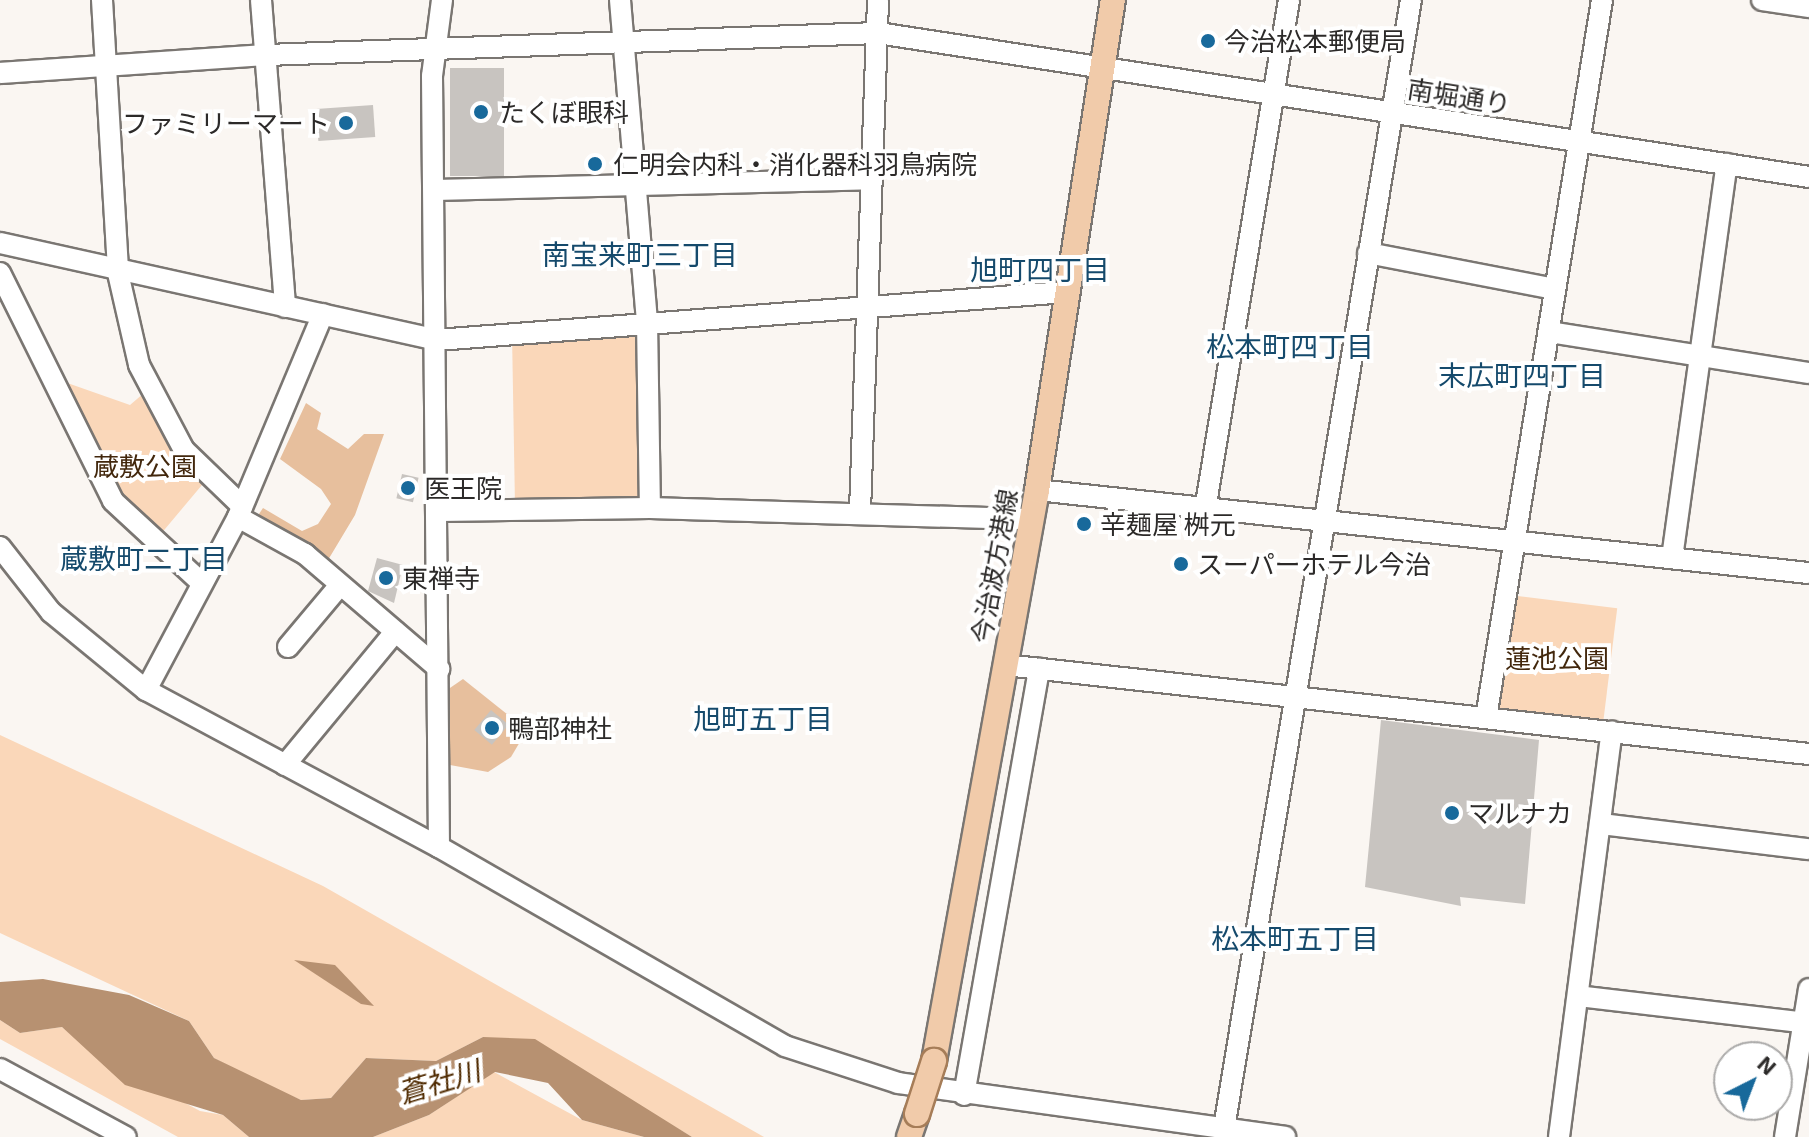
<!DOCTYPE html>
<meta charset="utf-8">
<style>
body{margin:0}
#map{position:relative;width:1809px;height:1137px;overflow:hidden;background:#faf6f2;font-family:"Exo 2","Noto Sans JP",sans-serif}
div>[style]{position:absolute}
.green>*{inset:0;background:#fad7b9;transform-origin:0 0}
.forest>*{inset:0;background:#e7bf9d}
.water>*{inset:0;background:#b79171}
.building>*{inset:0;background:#c8c4c0;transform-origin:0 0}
.roads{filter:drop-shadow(2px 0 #7a7672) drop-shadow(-2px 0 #7a7672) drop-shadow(0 2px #7a7672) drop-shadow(0 -2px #7a7672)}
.minor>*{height:20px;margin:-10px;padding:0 10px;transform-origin:10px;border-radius:10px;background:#fff}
.major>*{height:24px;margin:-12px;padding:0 12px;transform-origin:12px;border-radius:12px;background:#f1cbaa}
.bridges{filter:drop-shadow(2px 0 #a67d58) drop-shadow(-2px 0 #a67d58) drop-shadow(0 2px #a67d58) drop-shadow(0 -2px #a67d58)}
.major-bridge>*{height:24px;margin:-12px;padding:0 12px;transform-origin:12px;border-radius:12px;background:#f1cbaa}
.dots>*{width:22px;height:22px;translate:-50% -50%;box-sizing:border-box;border:4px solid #fff;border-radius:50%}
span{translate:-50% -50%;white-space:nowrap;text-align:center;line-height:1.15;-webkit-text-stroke:8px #fff;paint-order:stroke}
.poi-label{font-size:26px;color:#2c2a29}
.left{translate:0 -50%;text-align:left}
.right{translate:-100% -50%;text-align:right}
.street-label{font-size:26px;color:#2c2a29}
.park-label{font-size:26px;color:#42270c}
.neighbourhood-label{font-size:28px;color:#154a6c}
.water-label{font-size:28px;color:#4f2a00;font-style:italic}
.north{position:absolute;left:1713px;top:1041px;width:80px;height:80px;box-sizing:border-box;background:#fff;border:2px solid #abaaa9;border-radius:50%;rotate:42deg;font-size:22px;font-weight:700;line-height:32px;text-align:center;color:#2c2a29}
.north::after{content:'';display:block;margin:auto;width:28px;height:36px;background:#18699b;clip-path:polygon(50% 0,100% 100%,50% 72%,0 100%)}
</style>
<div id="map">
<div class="green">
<i style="clip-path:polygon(636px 332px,642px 338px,646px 505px,515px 506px,512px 334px)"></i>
<i style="clip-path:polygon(56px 379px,130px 405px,144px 393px,207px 479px,160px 535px,117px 495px)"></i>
<i style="left:1509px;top:595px;width:109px;height:113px;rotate:7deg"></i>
<i style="clip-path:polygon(0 735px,323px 886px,764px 1137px,692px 1137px,578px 1069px,483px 1037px,436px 1061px,366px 1058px,331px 1098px,301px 1100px,256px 1081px,214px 1058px,189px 1021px,0 933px)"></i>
<i style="clip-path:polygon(0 1020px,20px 1033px,62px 1027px,94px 1054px,200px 1111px,223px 1115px,249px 1137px,178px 1137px,0 1039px)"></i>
<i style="clip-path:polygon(494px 1072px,582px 1120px,644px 1137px,373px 1137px,429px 1115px)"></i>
</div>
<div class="forest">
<i style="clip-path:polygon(306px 403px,321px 413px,317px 429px,348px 449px,364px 434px,384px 434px,355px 515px,325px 565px,255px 520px,263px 508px,302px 531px,318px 524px,331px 504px,321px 489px,280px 459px)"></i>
<i style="clip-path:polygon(463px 679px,527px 730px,511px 757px,488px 772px,450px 765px,447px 690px)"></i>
</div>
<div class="water">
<i style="clip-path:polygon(294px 960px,335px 965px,374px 1006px,361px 1004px)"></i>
<i style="clip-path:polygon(43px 979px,129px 995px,189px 1021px,214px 1058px,301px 1100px,331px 1098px,366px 1058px,436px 1061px,483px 1037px,535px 1039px,692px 1137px,644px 1137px,582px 1120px,548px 1083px,495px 1072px,429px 1115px,373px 1137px,249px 1137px,223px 1115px,125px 1085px,62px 1027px,20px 1033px,0 1020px,0 982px)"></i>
</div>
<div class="building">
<i style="left:450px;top:68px;width:54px;height:108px"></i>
<i style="left:373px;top:105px;width:32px;height:57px;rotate:86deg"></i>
<i style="left:402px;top:474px;width:17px;height:25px;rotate:13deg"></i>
<i style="clip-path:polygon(377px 558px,403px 565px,394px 603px,368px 591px)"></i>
<i style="left:491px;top:710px;width:23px;height:26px;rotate:40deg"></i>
<i style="clip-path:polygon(1381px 720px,1539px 740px,1525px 904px,1460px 897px,1461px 906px,1365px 887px)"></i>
</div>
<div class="roads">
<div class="minor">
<i style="left:102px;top:0;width:273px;rotate:86.6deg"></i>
<i style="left:118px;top:273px;width:94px;rotate:77.1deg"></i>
<i style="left:139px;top:365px;width:96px;rotate:62.1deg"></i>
<i style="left:184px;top:450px;width:81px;rotate:44deg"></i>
<i style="left:261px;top:0;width:308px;rotate:85.5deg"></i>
<i style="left:620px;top:0;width:322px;rotate:85.2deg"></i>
<i style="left:647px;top:321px;width:187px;rotate:89.1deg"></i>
<i style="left:1762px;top:0;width:48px;rotate:8.5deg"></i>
<i style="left:0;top:73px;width:267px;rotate:-3.9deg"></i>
<i style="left:266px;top:55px;width:612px;rotate:-2.06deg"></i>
<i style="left:878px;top:33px;width:942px;rotate:8.79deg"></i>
<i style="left:435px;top:190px;width:437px;rotate:-1.4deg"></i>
<i style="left:0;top:243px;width:448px;rotate:12.5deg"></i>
<i style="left:437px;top:340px;width:632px;rotate:-4.36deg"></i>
<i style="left:1368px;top:253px;width:190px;rotate:10.9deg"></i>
<i style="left:0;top:273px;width:254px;rotate:63.6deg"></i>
<i style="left:113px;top:501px;width:121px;rotate:42.7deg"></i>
<i style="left:1549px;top:332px;width:263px;rotate:9deg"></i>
<i style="left:1037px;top:490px;width:776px;rotate:6.14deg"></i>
<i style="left:1205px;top:510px;width:517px;rotate:-80.65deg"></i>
<i style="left:440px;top:511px;width:210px;rotate:-0.8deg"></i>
<i style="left:650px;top:508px;width:380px;rotate:1.7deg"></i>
<i style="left:860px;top:511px;width:511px;rotate:-87.98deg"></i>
<i style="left:238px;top:517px;width:77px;rotate:28.9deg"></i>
<i style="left:305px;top:554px;width:177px;rotate:40.6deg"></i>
<i style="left:0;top:547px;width:83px;rotate:51.9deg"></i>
<i style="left:51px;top:612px;width:123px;rotate:39.4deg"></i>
<i style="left:146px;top:690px;width:332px;rotate:28.2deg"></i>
<i style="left:439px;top:847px;width:399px;rotate:29.9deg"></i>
<i style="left:785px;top:1046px;width:119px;rotate:18.1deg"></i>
<i style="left:898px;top:1083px;width:391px;rotate:7.9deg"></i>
<i style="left:1672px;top:558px;width:398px;rotate:-82.1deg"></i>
<i style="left:288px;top:647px;width:81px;rotate:-50deg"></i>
<i style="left:1005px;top:665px;width:809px;rotate:6.32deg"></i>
<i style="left:146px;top:690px;width:196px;rotate:-62deg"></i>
<i style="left:238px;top:517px;width:220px;rotate:-67.3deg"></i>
<i style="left:1486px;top:718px;width:727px;rotate:-80.82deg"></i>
<i style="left:285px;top:765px;width:173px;rotate:-50.4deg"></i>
<i style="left:1601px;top:824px;width:209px;rotate:6.9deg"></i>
<i style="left:439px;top:847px;width:771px;rotate:-90.52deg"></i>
<i style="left:432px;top:76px;width:77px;rotate:-82.5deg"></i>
<i style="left:1578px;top:996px;width:233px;rotate:6.7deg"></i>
<i style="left:0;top:1069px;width:143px;rotate:28.4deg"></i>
<i style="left:964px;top:1095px;width:433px;rotate:-80deg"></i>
<i style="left:1224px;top:1128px;width:1143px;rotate:-80.59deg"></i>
<i style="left:1559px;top:1137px;width:409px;rotate:-82.6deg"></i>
<i style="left:1785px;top:1137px;width:150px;rotate:-80.8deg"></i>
</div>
<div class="major">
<i style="left:934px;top:1061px;width:580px;rotate:-79.77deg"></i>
<i style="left:1037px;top:490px;width:496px;rotate:-81.2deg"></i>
<i style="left:909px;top:1137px;width:24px;rotate:-71deg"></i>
</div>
</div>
<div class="bridges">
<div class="major-bridge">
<i style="left:917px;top:1114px;width:56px;rotate:-72.2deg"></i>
</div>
</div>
<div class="dots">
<i style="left:1208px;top:41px;background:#18699b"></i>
<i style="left:481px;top:112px;background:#18699b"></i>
<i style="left:346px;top:123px;background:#18699b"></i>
<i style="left:595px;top:164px;background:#18699b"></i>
<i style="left:408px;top:488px;background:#18699b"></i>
<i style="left:1084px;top:524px;background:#18699b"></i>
<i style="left:1181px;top:564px;background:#18699b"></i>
<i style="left:386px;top:578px;background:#18699b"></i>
<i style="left:492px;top:728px;background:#18699b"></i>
<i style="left:1452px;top:813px;background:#18699b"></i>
</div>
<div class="poi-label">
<span class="left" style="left:1224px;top:41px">今治松本郵便局</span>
<span class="left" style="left:499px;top:112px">たくぼ眼科</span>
<span class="right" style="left:330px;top:123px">ファミリーマート</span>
<span class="left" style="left:613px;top:164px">仁明会内科・消化器科羽鳥病院</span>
<span class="left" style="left:424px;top:488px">医王院</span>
<span class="left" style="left:1100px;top:524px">辛麺屋 桝元</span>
<span class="left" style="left:1197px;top:564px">スーパーホテル今治</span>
<span class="left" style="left:402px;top:578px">東禅寺</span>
<span class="left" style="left:508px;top:728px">鴨部神社</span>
<span class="left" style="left:1468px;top:813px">マルナカ</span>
</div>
<div class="street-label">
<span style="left:1459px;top:96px;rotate:9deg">南堀通り</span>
<span style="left:994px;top:566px;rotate:-80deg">今治波方港線</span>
</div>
<div class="park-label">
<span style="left:145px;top:466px">蔵敷公園</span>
<span style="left:1557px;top:658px">蓮池公園</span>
</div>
<div class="neighbourhood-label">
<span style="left:640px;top:254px">南宝来町三丁目</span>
<span style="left:1040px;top:269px">旭町四丁目</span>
<span style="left:1290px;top:346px">松本町四丁目</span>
<span style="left:1522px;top:375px">末広町四丁目</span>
<span style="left:144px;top:558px">蔵敷町二丁目</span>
<span style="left:763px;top:718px">旭町五丁目</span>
<span style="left:1295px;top:938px">松本町五丁目</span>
</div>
<div class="water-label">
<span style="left:439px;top:1081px;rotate:-17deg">蒼社川</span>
</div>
<div class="north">N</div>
</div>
